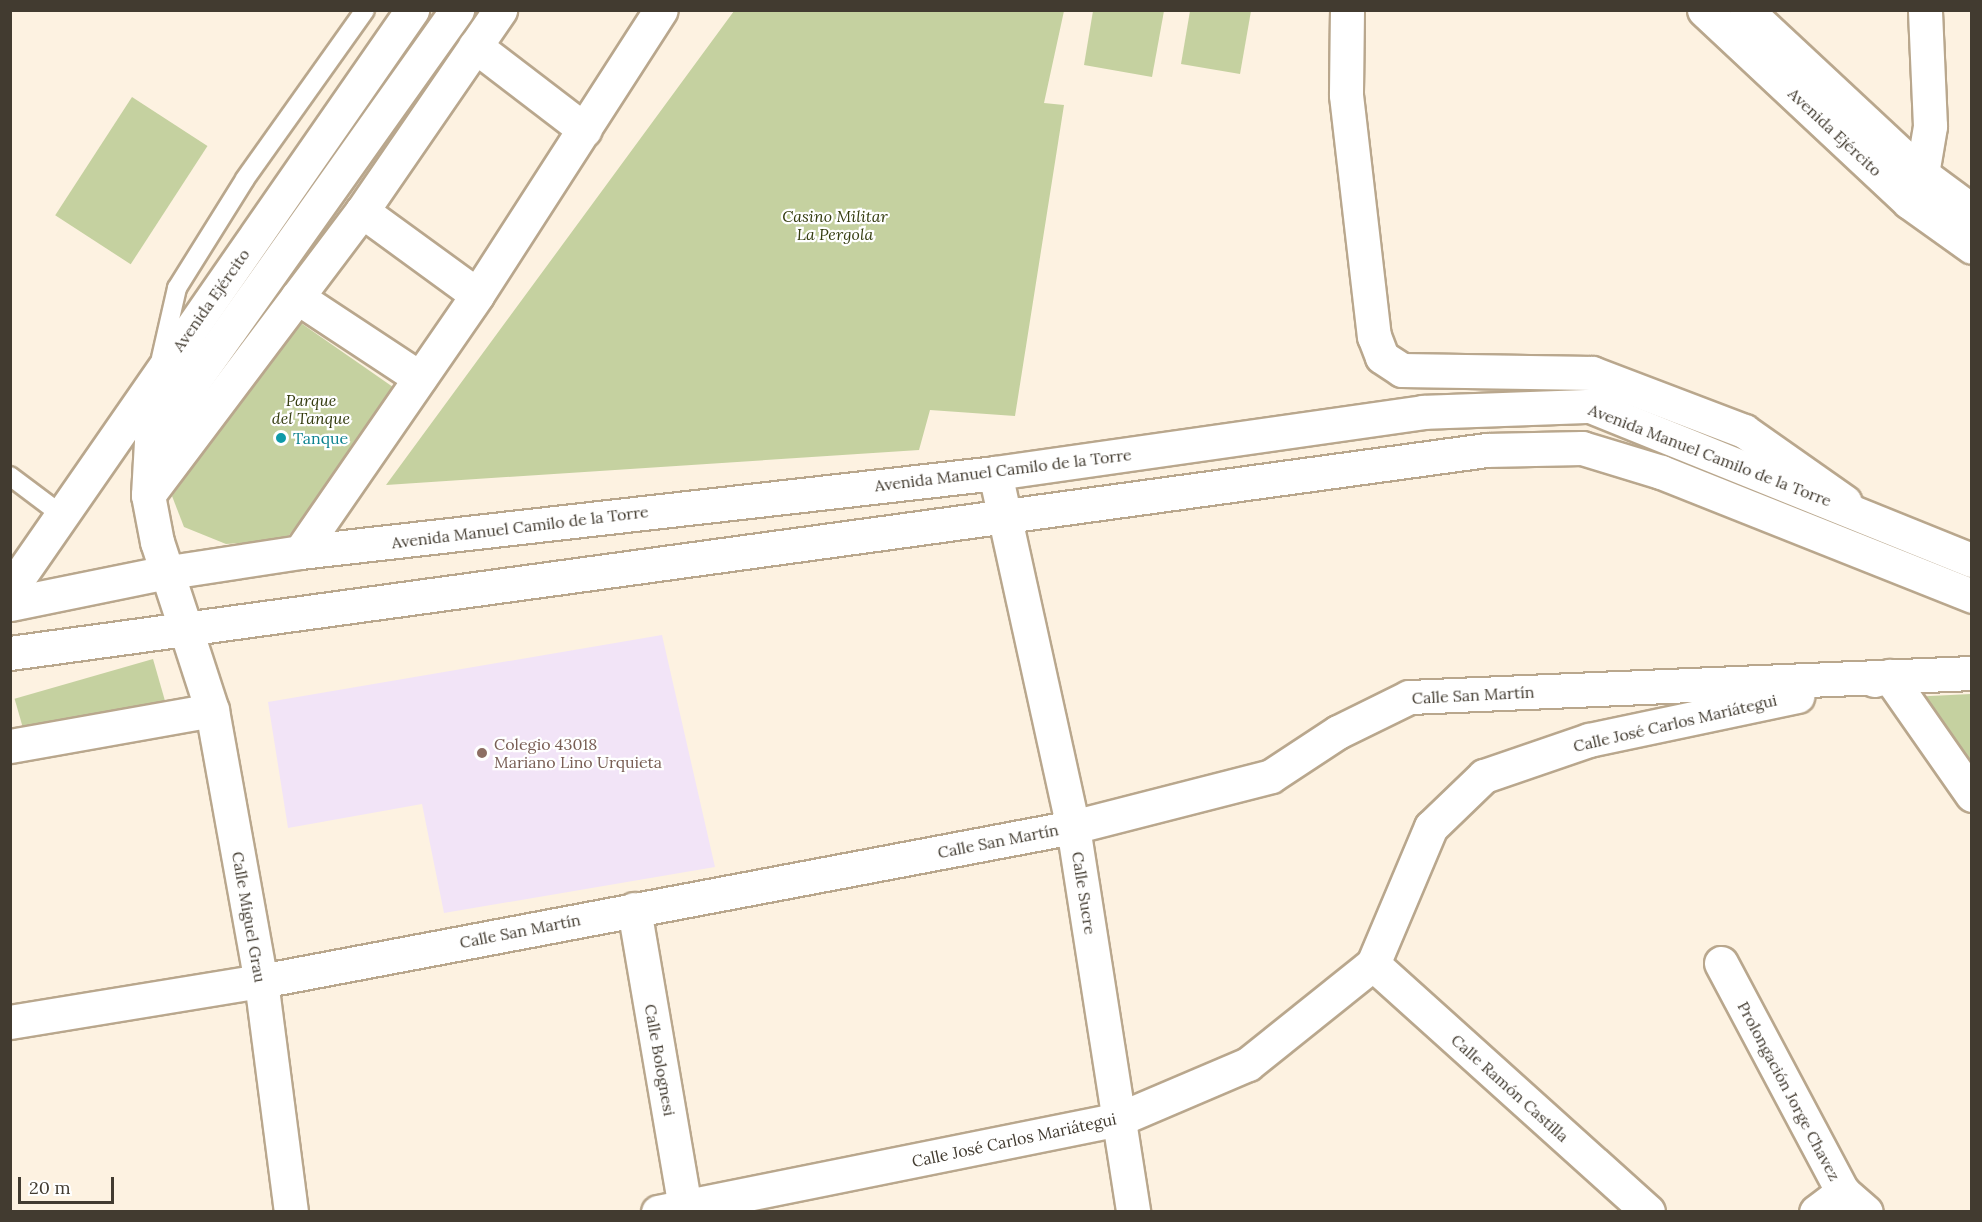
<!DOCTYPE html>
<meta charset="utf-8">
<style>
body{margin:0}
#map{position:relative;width:1982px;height:1222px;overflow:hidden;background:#fdf2e1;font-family:Lora,serif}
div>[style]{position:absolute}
.education>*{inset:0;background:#f2e4f7}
.green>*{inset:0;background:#c5d1a0;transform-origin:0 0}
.roads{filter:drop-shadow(2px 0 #b9a78d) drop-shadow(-2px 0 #b9a78d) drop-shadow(0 2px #b9a78d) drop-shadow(0 -2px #b9a78d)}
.service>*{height:18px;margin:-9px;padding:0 9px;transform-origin:9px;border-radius:9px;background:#fff}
.minor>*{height:33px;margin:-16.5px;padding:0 16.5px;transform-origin:16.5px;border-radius:16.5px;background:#fff}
.secondary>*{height:33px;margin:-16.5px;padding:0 16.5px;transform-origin:16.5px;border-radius:16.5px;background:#fff}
.primary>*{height:33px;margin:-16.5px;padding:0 16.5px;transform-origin:16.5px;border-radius:16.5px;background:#fff}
.dots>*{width:16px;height:16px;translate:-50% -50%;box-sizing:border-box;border:3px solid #fff;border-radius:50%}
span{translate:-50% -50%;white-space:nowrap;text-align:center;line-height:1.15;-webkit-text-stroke:4.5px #fff;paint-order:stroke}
.street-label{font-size:16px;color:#423b30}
.park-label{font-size:16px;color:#343c0f;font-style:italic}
.culture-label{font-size:16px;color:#0d838f}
.left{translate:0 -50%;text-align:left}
.education-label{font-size:16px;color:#785e54}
.frame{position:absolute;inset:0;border:12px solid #423b30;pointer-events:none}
.scale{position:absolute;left:18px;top:1177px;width:96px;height:27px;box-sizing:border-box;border:3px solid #423b30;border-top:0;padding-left:8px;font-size:18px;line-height:21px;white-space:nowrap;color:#423b30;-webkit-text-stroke:4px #fff;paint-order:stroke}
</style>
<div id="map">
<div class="education">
<i style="clip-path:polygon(662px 635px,715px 867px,444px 913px,422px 804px,288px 828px,268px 702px)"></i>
</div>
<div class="green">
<i style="clip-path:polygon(734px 11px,1064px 11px,1044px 103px,1064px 105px,1015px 416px,930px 410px,919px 450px,386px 485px)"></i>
<i style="clip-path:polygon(1093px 11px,1164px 11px,1152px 77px,1084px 65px)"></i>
<i style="clip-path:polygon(1190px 11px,1251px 11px,1240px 74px,1181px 64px)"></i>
<i style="left:132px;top:97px;width:90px;height:141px;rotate:33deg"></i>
<i style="clip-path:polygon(298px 321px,403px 394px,285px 540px,226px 544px,184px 527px,172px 496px)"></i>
<i style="left:153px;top:659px;width:51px;height:144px;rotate:74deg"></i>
<i style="clip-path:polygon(1971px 694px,1971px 784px,1910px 697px)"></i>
</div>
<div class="roads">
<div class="service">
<i style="left:161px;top:358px;width:72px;rotate:-77.1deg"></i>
<i style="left:177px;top:288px;width:128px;rotate:-58deg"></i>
<i style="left:245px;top:179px;width:207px;rotate:-54.6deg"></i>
<i style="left:10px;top:476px;width:65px;rotate:36.9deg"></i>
</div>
<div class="minor">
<i style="left:1347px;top:10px;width:85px;rotate:90.7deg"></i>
<i style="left:1346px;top:95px;width:243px;rotate:83.4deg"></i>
<i style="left:1374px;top:336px;width:22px;rotate:69deg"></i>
<i style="left:1382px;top:357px;width:24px;rotate:33deg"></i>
<i style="left:1402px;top:370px;width:190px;rotate:0.9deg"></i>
<i style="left:1592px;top:373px;width:163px;rotate:20.9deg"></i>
<i style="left:1744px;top:431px;width:123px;rotate:35.1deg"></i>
<i style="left:475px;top:46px;width:138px;rotate:37.4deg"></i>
<i style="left:1911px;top:197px;width:25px;rotate:-64deg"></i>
<i style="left:1922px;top:174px;width:49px;rotate:-80.5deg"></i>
<i style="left:1930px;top:126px;width:116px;rotate:-92.5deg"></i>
<i style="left:362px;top:211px;width:142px;rotate:36.1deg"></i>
<i style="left:297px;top:297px;width:147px;rotate:33.4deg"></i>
<i style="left:995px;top:473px;width:362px;rotate:77.6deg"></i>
<i style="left:1073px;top:827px;width:390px;rotate:81.1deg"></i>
<i style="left:148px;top:495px;width:356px;rotate:-53deg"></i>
<i style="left:362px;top:211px;width:244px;rotate:-55.5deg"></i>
<i style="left:300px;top:552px;width:312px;rotate:-55.4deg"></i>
<i style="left:477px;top:295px;width:339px;rotate:-57.2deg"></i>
<i style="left:185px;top:627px;width:87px;rotate:72deg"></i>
<i style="left:212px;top:710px;width:275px;rotate:79.8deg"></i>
<i style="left:261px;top:981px;width:233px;rotate:82.6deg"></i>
<i style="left:1874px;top:680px;width:16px;rotate:-15deg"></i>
<i style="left:1889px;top:676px;width:145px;rotate:55.1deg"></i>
<i style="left:10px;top:746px;width:205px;rotate:-10.1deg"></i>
<i style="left:634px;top:909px;width:307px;rotate:80.3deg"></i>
<i style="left:1721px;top:963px;width:259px;rotate:62deg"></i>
<i style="left:1843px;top:1192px;width:30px;rotate:41deg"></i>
<i style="left:1373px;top:964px;width:370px;rotate:42deg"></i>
<i style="left:10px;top:1022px;width:254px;rotate:-9.3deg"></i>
<i style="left:261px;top:981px;width:826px;rotate:-10.74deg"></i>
<i style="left:1073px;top:827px;width:204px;rotate:-14.4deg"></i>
<i style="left:1271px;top:776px;width:80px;rotate:-33.3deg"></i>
<i style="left:1338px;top:732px;width:79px;rotate:-26.2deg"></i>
<i style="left:1409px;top:697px;width:564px;rotate:-2.44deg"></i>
<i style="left:658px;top:1212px;width:470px;rotate:-11.4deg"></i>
<i style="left:1119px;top:1119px;width:140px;rotate:-23.1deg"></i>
<i style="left:1248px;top:1064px;width:160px;rotate:-38.7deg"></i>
<i style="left:1373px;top:964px;width:149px;rotate:-67.1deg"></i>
<i style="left:1431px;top:827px;width:74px;rotate:-43.9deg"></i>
<i style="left:1484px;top:776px;width:111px;rotate:-18.9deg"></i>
<i style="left:1589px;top:740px;width:213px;rotate:-11.9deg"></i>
<i style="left:1816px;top:1212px;width:34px;rotate:-37deg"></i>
</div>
<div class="secondary">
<i style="left:1704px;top:10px;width:281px;rotate:43.1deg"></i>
<i style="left:1909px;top:202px;width:77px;rotate:35.5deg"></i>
<i style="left:1746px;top:10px;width:241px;rotate:43deg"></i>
<i style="left:1922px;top:174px;width:62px;rotate:36.5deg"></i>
<i style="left:10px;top:590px;width:706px;rotate:-55.27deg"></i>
<i style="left:185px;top:627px;width:89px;rotate:-108.2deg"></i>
<i style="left:157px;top:542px;width:48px;rotate:-100.8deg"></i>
<i style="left:148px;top:495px;width:54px;rotate:-86.8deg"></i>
<i style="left:151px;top:441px;width:529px;rotate:-54.63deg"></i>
</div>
<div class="primary">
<i style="left:10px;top:604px;width:156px;rotate:-11.5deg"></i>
<i style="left:163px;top:573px;width:139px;rotate:-8.7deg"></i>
<i style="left:300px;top:552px;width:699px;rotate:-6.48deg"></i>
<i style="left:995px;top:473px;width:432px;rotate:-8.1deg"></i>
<i style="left:1423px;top:412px;width:167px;rotate:-2.1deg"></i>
<i style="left:1590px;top:406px;width:412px;rotate:22deg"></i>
<i style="left:10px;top:653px;width:1490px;rotate:-7.83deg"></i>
<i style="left:1486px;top:450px;width:96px;rotate:-1.2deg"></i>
<i style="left:1582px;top:448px;width:83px;rotate:16.9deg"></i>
<i style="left:1661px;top:472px;width:335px;rotate:21.7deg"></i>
</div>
</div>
<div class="dots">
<i style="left:281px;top:438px;background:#0f9aa8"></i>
<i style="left:482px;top:753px;background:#8d6e63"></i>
</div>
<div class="street-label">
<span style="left:1835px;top:132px;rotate:43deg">Avenida Ejército</span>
<span style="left:211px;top:300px;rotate:-55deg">Avenida Ejército</span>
<span style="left:1710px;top:455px;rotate:21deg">Avenida Manuel Camilo de la Torre</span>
<span style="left:1003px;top:470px;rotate:-7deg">Avenida Manuel Camilo de la Torre</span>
<span style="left:520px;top:527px;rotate:-7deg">Avenida Manuel Camilo de la Torre</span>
<span style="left:1473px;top:695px;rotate:-3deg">Calle San Martín</span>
<span style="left:1675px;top:723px;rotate:-13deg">Calle José Carlos Mariátegui</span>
<span style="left:998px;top:841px;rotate:-11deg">Calle San Martín</span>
<span style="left:1084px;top:893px;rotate:81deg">Calle Sucre</span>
<span style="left:249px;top:917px;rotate:80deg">Calle Miguel Grau</span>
<span style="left:520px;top:931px;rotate:-11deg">Calle San Martín</span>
<span style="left:660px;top:1060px;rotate:80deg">Calle Bolognesi</span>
<span style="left:1510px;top:1088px;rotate:42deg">Calle Ramón Castilla</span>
<span style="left:1789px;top:1091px;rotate:62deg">Prolongación Jorge Chavez</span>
<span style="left:1014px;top:1140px;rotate:-12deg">Calle José Carlos Mariátegui</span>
</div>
<div class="park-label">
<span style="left:835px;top:225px">Casino Militar<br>La Pergola</span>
<span style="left:311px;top:409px">Parque<br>del Tanque</span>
</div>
<div class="culture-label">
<span class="left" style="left:293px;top:438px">Tanque</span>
</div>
<div class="education-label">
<span class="left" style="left:494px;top:753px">Colegio 43018<br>Mariano Lino Urquieta</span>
</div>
<div class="frame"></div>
<div class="scale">20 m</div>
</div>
